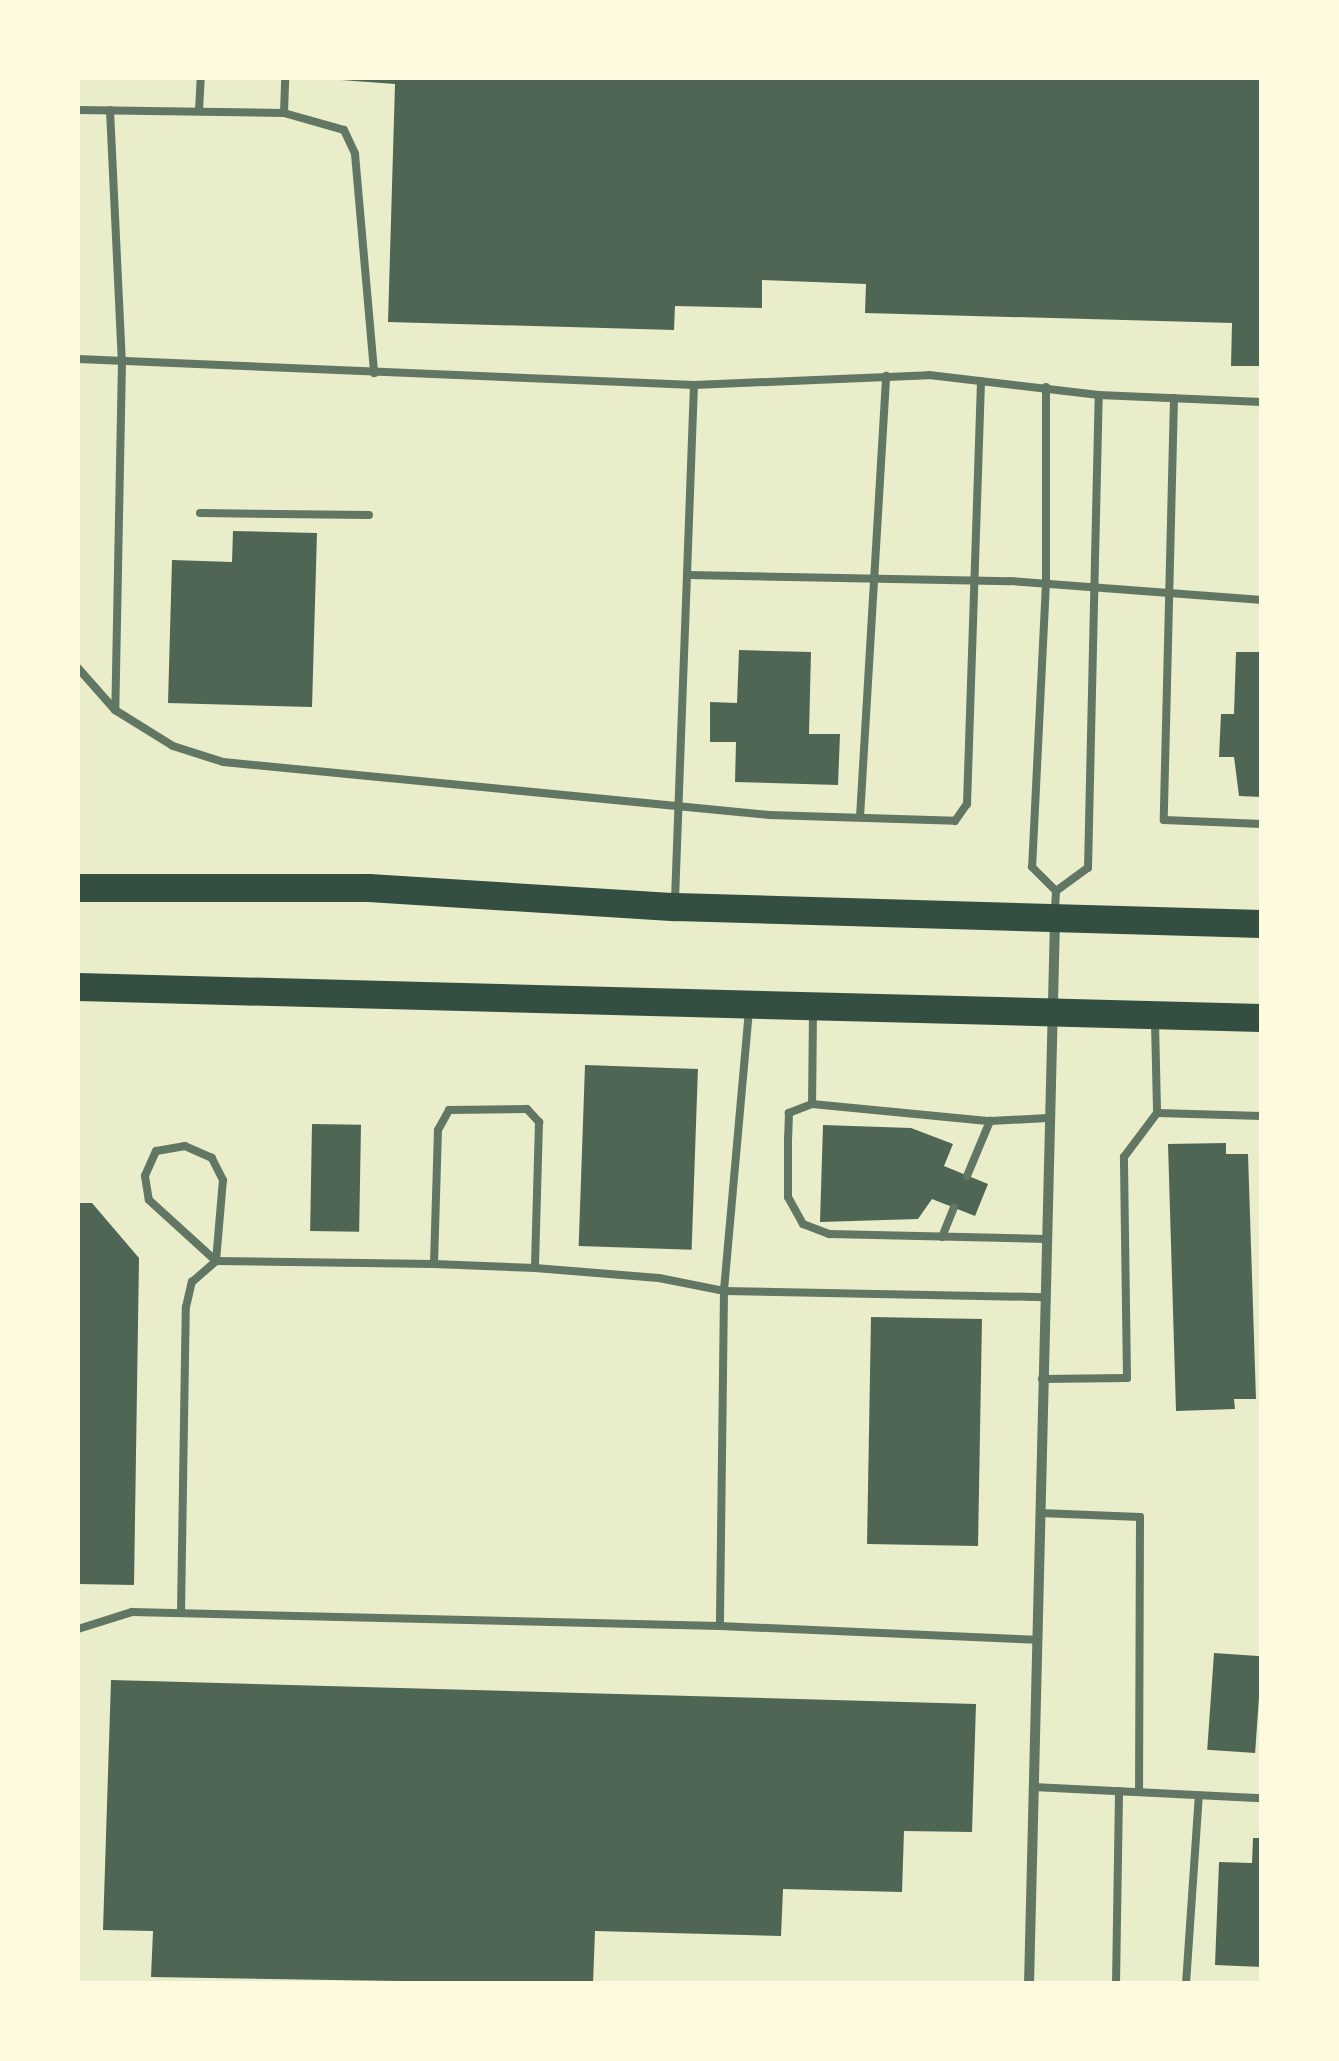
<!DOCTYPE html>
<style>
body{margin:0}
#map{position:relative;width:1339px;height:2061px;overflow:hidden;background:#e9edc9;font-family:"Noto Serif",serif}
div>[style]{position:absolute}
.building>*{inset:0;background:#4f6655;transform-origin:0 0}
.service>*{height:8px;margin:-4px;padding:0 4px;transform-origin:4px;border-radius:4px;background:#617663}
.minor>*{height:10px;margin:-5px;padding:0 5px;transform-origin:5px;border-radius:5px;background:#617663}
.trunk>*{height:28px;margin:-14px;padding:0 14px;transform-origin:14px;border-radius:14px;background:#344e41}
span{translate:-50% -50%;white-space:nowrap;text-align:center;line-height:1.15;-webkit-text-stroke:8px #fefae0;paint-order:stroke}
.frame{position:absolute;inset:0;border:80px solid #fefae0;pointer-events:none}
</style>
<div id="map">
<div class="building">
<i style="clip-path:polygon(314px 78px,1262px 78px,1262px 366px,1231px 366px,1232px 323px,865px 313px,866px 284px,762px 280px,762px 308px,675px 306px,674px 330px,388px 322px,395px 84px)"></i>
<i style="clip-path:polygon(233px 531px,317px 533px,312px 707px,168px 703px,172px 560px,232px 562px)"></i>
<i style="clip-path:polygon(739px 650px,811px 652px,809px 734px,840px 734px,838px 785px,735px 782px,736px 742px,710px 742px,710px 702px,737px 703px)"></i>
<i style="clip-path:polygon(1236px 652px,1262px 652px,1262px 797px,1239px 796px,1234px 757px,1219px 757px,1221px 714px,1234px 714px)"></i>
<i style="left:585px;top:1065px;width:113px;height:181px;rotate:2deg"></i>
<i style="left:312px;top:1124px;width:49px;height:107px;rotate:1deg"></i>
<i style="clip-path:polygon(823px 1125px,911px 1128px,953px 1144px,944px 1166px,988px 1184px,975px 1216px,932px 1199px,918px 1219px,820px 1222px)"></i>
<i style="clip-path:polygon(1226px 1143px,1226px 1154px,1248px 1154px,1256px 1399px,1234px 1399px,1235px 1409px,1176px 1411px,1168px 1144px)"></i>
<i style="clip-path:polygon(78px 1203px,92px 1203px,139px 1258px,134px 1585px,78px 1584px)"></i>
<i style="left:871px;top:1317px;width:111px;height:227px;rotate:1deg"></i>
<i style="left:1214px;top:1653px;width:48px;height:97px;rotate:4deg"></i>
<i style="clip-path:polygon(111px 1680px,976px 1704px,972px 1832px,904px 1831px,902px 1892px,783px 1889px,781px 1936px,595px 1931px,593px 1984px,151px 1977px,153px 1931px,103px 1930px)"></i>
<i style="clip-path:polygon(1253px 1838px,1262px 1838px,1262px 1967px,1215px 1965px,1219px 1862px,1252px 1863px)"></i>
</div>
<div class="service">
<i style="left:78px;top:110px;width:206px;rotate:0.8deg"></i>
<i style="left:284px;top:113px;width:62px;rotate:15.8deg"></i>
<i style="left:344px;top:130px;width:26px;rotate:65deg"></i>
<i style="left:355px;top:154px;width:220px;rotate:85deg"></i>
<i style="left:110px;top:110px;width:251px;rotate:87.3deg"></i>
<i style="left:122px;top:361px;width:349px;rotate:91.1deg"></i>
<i style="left:199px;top:111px;width:33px;rotate:-87deg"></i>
<i style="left:284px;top:113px;width:35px;rotate:-88deg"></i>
<i style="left:78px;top:359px;width:617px;rotate:2.42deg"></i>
<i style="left:694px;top:385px;width:235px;rotate:-2.4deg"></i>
<i style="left:929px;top:375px;width:171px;rotate:6.7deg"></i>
<i style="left:1099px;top:395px;width:163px;rotate:2.5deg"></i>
<i style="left:1046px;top:387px;width:196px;rotate:90deg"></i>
<i style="left:1046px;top:583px;width:284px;rotate:92.8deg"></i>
<i style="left:1032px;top:867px;width:34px;rotate:45deg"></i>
<i style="left:1056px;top:891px;width:21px;rotate:93deg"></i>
<i style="left:1174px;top:398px;width:422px;rotate:91.4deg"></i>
<i style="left:1164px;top:820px;width:98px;rotate:2.3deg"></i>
<i style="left:200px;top:513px;width:169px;rotate:0.7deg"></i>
<i style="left:689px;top:575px;width:321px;rotate:1.1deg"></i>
<i style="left:1010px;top:581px;width:253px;rotate:4.3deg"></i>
<i style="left:78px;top:668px;width:56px;rotate:48.6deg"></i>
<i style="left:115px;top:710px;width:68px;rotate:31.8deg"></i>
<i style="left:173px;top:746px;width:52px;rotate:17.7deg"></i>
<i style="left:223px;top:762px;width:549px;rotate:5.54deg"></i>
<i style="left:769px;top:815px;width:186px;rotate:1.8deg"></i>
<i style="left:955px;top:821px;width:21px;rotate:-55deg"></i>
<i style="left:967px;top:804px;width:423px;rotate:-88.1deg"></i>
<i style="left:860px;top:817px;width:442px;rotate:-86.6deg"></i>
<i style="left:1056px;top:891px;width:39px;rotate:-36deg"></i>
<i style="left:1088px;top:868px;width:473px;rotate:-88.7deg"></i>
<i style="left:675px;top:900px;width:515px;rotate:-87.89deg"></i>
<i style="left:749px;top:1010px;width:282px;rotate:95.1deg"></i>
<i style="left:724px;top:1291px;width:320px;rotate:1.1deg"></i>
<i style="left:813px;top:1012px;width:92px;rotate:90.6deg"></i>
<i style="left:812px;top:1104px;width:179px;rotate:5.5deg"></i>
<i style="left:990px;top:1121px;width:58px;rotate:-3deg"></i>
<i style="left:1155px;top:1022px;width:91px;rotate:88.7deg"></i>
<i style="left:812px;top:1104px;width:25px;rotate:159deg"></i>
<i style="left:789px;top:1113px;width:24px;rotate:92deg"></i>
<i style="left:788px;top:1137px;width:60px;rotate:90deg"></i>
<i style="left:788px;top:1197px;width:31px;rotate:61deg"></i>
<i style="left:803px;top:1224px;width:28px;rotate:21deg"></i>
<i style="left:829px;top:1234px;width:217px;rotate:1.3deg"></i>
<i style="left:967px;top:1176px;width:60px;rotate:-67.3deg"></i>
<i style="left:942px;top:1237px;width:32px;rotate:-68deg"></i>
<i style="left:434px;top:1264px;width:101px;rotate:2.3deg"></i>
<i style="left:1042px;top:1379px;width:85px;rotate:-0.7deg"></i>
<i style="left:1127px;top:1378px;width:221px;rotate:-90.8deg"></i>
<i style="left:1124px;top:1157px;width:55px;rotate:-53.1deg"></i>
<i style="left:1157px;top:1113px;width:105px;rotate:1.6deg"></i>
<i style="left:1040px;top:1513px;width:100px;rotate:2.3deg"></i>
<i style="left:1140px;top:1517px;width:275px;rotate:90.2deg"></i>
<i style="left:181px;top:1613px;width:306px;rotate:-89.1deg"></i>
<i style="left:186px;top:1307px;width:26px;rotate:-77deg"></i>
<i style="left:192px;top:1282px;width:32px;rotate:-41deg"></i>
<i style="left:216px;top:1261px;width:81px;rotate:-85.1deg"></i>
<i style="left:223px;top:1180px;width:25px;rotate:-117deg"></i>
<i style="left:212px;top:1158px;width:30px;rotate:-156deg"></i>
<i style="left:185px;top:1146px;width:29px;rotate:170deg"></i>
<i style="left:156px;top:1151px;width:27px;rotate:114deg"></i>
<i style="left:145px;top:1176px;width:24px;rotate:81deg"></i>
<i style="left:149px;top:1200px;width:91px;rotate:42.3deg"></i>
<i style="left:216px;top:1261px;width:218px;rotate:0.8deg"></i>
<i style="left:434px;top:1264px;width:134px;rotate:-88.3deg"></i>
<i style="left:438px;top:1130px;width:23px;rotate:-61deg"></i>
<i style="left:449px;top:1110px;width:78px;rotate:-0.7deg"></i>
<i style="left:527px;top:1109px;width:18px;rotate:47deg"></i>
<i style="left:539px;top:1122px;width:146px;rotate:91.6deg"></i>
<i style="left:535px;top:1268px;width:124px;rotate:4.6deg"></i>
<i style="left:659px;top:1278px;width:66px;rotate:11.3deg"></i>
<i style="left:724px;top:1291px;width:335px;rotate:90.7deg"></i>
<i style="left:720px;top:1626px;width:317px;rotate:2.5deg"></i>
<i style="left:78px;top:1629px;width:57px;rotate:-17.5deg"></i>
<i style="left:132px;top:1612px;width:588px;rotate:1.36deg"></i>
<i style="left:1033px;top:1787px;width:229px;rotate:2.8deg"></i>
<i style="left:1116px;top:1984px;width:193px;rotate:-89.1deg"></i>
<i style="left:1186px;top:1984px;width:189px;rotate:-86.1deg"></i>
</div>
<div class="minor">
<i style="left:1029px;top:1984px;width:1064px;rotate:-88.6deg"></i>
</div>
<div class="trunk">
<i style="left:78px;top:888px;width:291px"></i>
<i style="left:369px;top:888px;width:307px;rotate:3.6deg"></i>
<i style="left:675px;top:907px;width:587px;rotate:1.66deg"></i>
<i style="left:78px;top:987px;width:1184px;rotate:1.5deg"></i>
</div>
<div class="frame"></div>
</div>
